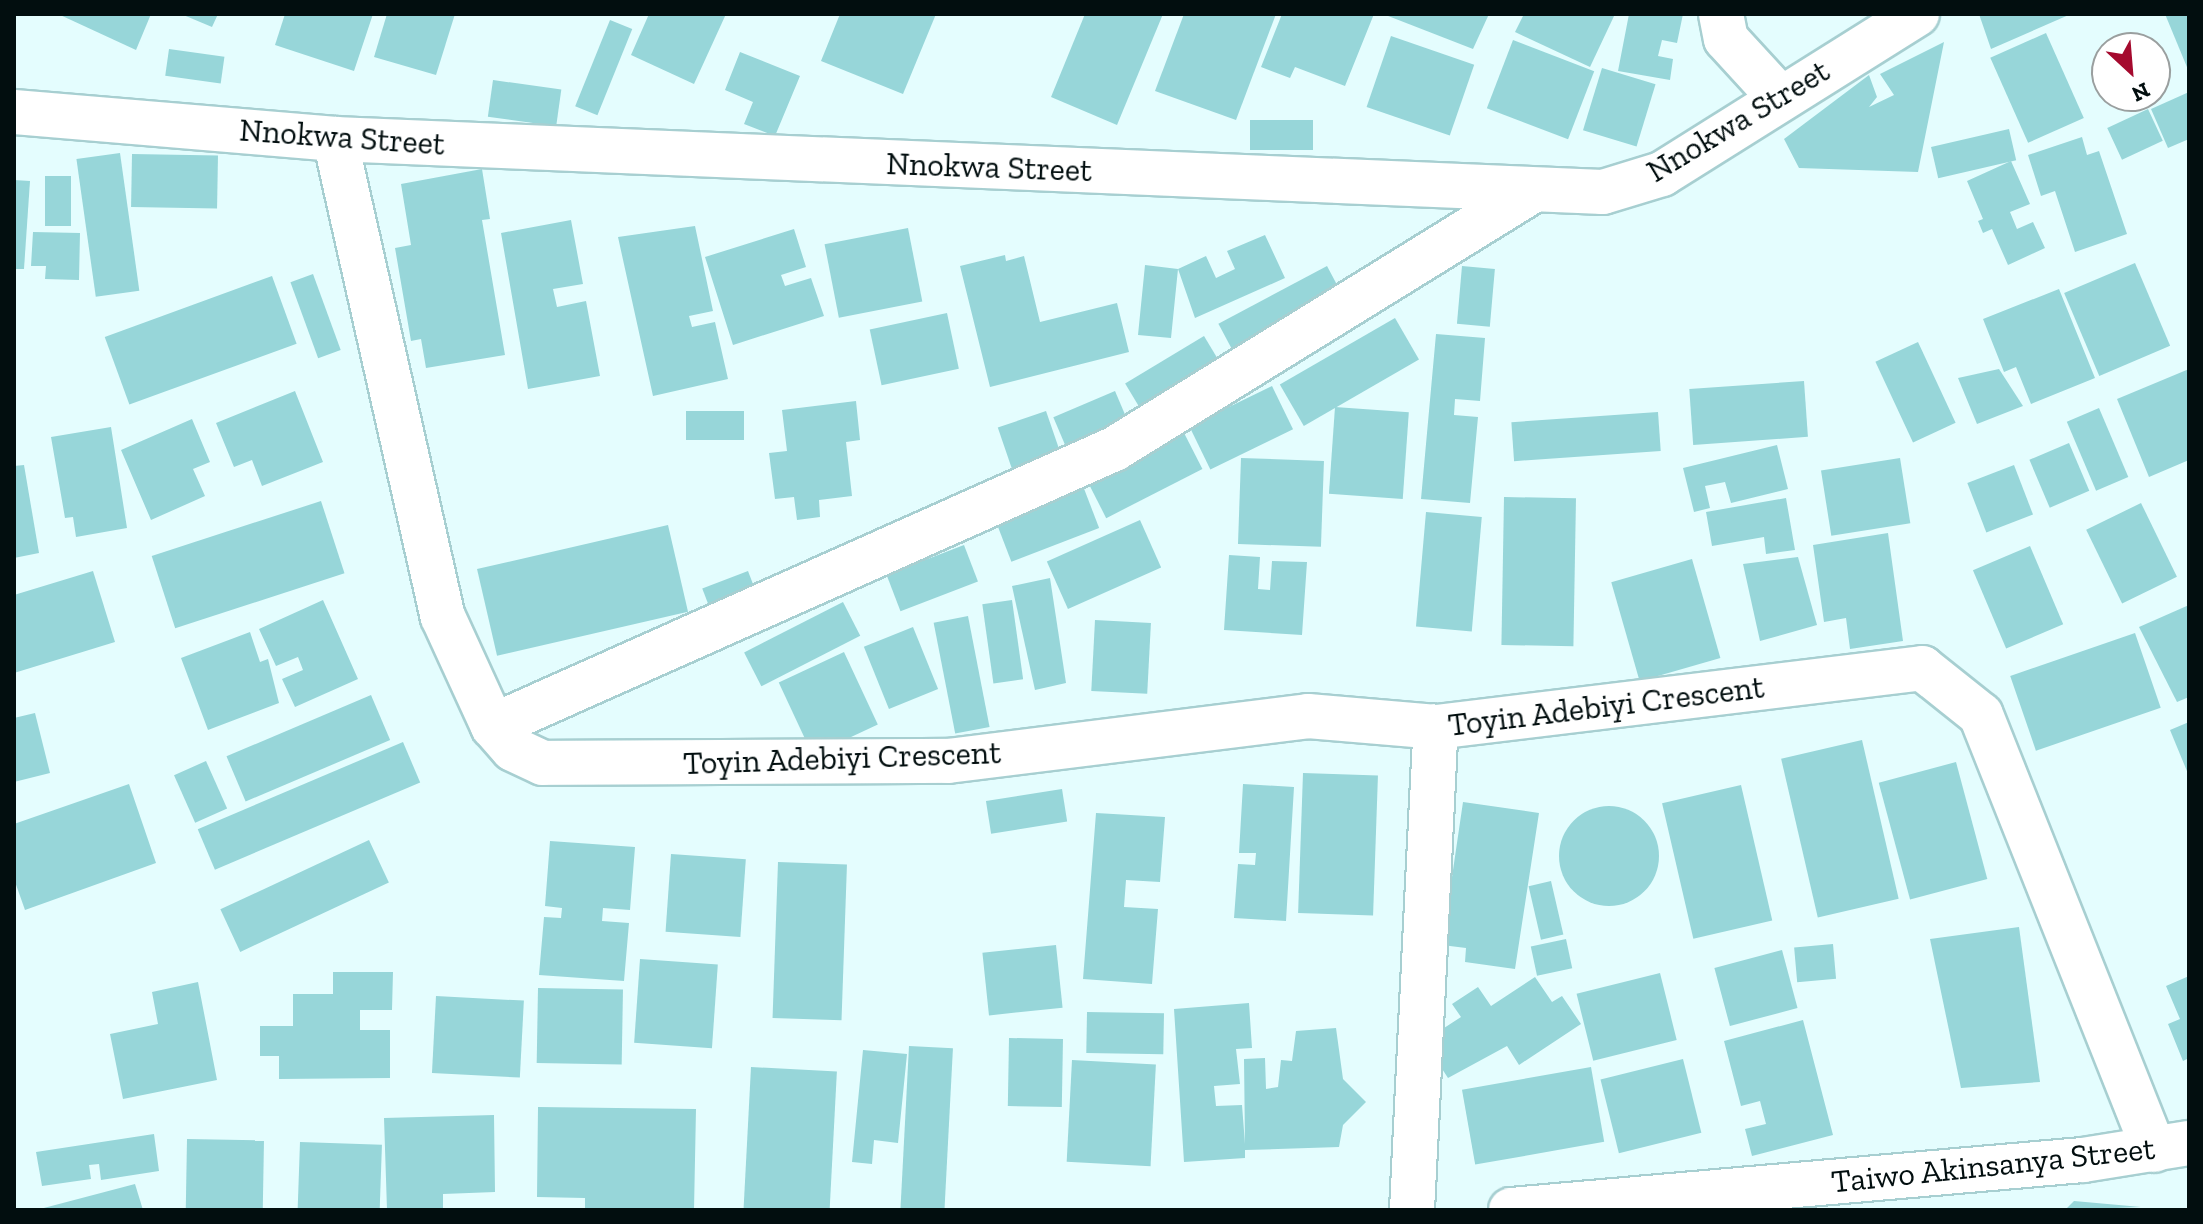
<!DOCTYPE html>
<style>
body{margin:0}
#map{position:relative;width:2203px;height:1224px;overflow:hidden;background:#e4fdfe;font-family:"Zilla Slab",serif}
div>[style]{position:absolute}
.building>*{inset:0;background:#97d6d9;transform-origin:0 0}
.round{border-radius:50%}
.roads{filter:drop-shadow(2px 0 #a7cfd1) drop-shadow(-2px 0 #a7cfd1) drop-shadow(0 2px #a7cfd1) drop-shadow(0 -2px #a7cfd1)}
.minor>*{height:44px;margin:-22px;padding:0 22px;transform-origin:22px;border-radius:22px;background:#fff}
span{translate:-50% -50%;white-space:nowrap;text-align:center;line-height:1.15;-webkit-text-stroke:6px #fff;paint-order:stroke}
.street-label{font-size:32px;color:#020e0f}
.frame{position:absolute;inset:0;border:16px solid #020e0f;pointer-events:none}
.north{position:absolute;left:2091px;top:32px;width:80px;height:80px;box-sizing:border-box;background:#fff;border:2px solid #9a9f9f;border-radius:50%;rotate:154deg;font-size:22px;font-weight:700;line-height:32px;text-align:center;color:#020e0f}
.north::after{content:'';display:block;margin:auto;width:28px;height:36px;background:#a50a2e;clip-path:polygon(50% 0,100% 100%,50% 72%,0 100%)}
</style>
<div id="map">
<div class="building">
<i style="clip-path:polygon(58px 14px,151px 14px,136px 50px)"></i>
<i style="clip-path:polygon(181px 14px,218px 14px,212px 27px)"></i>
<i style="clip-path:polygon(285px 14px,373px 14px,354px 71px,275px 45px)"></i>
<i style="clip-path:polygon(387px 14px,455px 14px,436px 75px,374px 57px)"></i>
<i style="clip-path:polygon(649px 14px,726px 14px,694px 84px,631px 55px)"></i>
<i style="clip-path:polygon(840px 14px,936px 14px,903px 94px,821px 61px)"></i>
<i style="clip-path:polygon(1085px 14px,1163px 14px,1117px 125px,1051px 97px)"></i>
<i style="clip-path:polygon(1184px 14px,1276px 14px,1236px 120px,1155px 91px)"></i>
<i style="clip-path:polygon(1282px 14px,1374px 14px,1345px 86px,1295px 67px,1290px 78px,1261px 67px)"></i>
<i style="clip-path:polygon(1383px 14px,1489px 14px,1473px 49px)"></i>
<i style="clip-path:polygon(1524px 14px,1615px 14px,1590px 67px,1515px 32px)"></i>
<i style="clip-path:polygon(1629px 14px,1683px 14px,1677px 43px,1662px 40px,1658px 56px,1673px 59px,1670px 80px,1618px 71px)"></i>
<i style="clip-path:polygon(1979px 14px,2071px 14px,1991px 49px)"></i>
<i style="clip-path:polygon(2165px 14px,2189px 14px,2189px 72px)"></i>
<i style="left:610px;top:20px;width:24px;height:93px;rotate:22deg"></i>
<i style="left:2046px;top:33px;width:93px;height:61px;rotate:66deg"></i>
<i style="left:1391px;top:36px;width:88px;height:75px;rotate:19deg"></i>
<i style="left:1513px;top:40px;width:87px;height:73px;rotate:21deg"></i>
<i style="clip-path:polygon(1944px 42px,1918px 172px,1799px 168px,1784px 139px,1869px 75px,1877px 97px,1869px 107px,1894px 95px,1880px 74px)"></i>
<i style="left:169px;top:49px;width:56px;height:27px;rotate:8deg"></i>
<i style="clip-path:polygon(740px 52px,800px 76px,775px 136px,744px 124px,753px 102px,725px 90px)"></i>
<i style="left:1602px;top:68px;width:56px;height:65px;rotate:17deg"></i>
<i style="left:493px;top:80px;width:69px;height:37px;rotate:8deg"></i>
<i style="clip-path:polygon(2189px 92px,2189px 139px,2168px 148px,2151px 109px)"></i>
<i style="left:2148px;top:109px;width:35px;height:45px;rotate:65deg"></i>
<i style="left:1250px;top:120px;width:63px;height:30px"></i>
<i style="left:2009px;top:129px;width:32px;height:80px;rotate:77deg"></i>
<i style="clip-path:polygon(2082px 137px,2087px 155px,2099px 151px,2127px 234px,2075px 252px,2055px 191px,2041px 196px,2028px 155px)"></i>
<i style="left:120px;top:153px;width:139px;height:44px;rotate:82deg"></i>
<i style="left:132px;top:154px;width:86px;height:53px;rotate:1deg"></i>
<i style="clip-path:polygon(2011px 161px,2030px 204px,2010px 212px,2017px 229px,2033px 222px,2045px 248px,2008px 265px,1992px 229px,1983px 233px,1978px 221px,1983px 219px,1967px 181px)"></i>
<i style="clip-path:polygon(482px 169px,490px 219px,482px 220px,505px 355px,426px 368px,421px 339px,411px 341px,395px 248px,411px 245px,401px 184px)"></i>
<i style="left:71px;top:176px;width:50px;height:26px;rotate:90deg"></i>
<i style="clip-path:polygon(14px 180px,30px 181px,24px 269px,14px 269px)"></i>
<i style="clip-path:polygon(571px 220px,583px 284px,553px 289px,557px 307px,586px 301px,600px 376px,528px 389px,501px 233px)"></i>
<i style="clip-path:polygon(695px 226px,713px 311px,689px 316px,692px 327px,715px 322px,728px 379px,653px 396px,618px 237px)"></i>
<i style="left:908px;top:228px;width:75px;height:85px;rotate:79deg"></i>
<i style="clip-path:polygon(794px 229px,806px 267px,781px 275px,785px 286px,811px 278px,824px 316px,733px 345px,705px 257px)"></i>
<i style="clip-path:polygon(33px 232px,80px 233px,79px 280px,45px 279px,46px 266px,31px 266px)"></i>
<i style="clip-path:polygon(1265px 235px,1285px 278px,1195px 318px,1178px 269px,1171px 338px,1138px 335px,1145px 265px,1178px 269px,1206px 256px,1216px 278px,1235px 269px,1227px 251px)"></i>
<i style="clip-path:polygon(1005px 255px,1006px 261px,1024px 256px,1040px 322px,1117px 303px,1129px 352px,990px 387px,960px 266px)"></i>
<i style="left:2135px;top:263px;width:90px;height:77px;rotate:67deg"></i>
<i style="left:1327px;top:266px;width:40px;height:123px;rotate:62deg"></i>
<i style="left:1462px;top:266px;width:33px;height:58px;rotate:5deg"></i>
<i style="left:313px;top:274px;width:81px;height:24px;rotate:70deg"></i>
<i style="left:272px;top:276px;width:72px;height:178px;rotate:70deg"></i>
<i style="clip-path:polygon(2059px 289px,2095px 378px,2031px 404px,2016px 367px,2004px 372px,1983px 319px)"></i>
<i style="left:947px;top:313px;width:57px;height:79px;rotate:78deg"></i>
<i style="left:1395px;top:318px;width:48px;height:133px;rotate:60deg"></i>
<i style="clip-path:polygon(1436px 334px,1485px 338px,1480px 401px,1455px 399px,1454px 415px,1478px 417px,1470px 503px,1421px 499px)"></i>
<i style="left:1204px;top:336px;width:35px;height:92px;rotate:59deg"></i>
<i style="left:1918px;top:342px;width:89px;height:47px;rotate:65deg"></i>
<i style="clip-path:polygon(1999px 369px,2023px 406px,1977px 424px,1958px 378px)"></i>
<i style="clip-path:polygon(2189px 369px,2189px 460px,2149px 477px,2117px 399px)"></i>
<i style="left:1804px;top:381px;width:56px;height:115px;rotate:86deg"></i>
<i style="left:1272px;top:386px;width:48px;height:92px;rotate:64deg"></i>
<i style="clip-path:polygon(295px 391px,323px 462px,262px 486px,252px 460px,234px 467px,216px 423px)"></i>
<i style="left:1115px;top:391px;width:34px;height:67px;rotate:67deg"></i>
<i style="clip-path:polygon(856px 401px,860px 440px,846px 442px,852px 496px,819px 500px,820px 517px,797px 520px,794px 497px,775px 499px,769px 453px,787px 451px,782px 410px)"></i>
<i style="left:1335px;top:407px;width:74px;height:87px;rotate:4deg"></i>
<i style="left:2099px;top:408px;width:75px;height:35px;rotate:67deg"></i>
<i style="left:686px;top:411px;width:58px;height:29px"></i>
<i style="left:1046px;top:411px;width:50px;height:51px;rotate:71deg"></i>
<i style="left:1658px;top:412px;width:39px;height:147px;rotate:86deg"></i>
<i style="clip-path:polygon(192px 419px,210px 462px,193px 469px,205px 496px,151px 520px,121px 450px)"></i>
<i style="clip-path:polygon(111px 427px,127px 528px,76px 537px,73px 517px,65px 518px,51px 437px)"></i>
<i style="left:1182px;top:429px;width:45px;height:108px;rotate:63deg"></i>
<i style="left:2069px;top:443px;width:52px;height:43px;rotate:67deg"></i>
<i style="clip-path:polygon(1777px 445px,1788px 489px,1731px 503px,1725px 482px,1705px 486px,1710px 508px,1694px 512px,1683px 468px)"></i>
<i style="left:1241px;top:458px;width:83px;height:86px;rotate:2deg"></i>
<i style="left:1900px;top:458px;width:66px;height:80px;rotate:81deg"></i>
<i style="clip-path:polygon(24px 465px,39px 553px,14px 558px,14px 466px)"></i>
<i style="left:2014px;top:465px;width:53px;height:50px;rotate:69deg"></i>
<i style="left:1083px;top:486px;width:45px;height:94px;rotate:69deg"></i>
<i style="left:1504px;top:497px;width:72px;height:148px;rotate:1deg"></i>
<i style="clip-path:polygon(1786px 498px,1795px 550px,1766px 554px,1764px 537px,1712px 546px,1706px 512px)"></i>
<i style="left:321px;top:501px;width:76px;height:178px;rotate:72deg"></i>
<i style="left:2141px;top:503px;width:82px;height:61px;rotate:64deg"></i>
<i style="left:1426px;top:512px;width:56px;height:115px;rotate:5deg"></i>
<i style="left:1140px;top:520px;width:52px;height:102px;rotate:66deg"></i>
<i style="left:668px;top:525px;width:89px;height:196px;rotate:77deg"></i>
<i style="clip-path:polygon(1888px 533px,1903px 641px,1850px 649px,1846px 618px,1824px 622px,1813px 545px)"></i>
<i style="left:964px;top:545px;width:39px;height:83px;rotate:69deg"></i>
<i style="left:2030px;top:546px;width:85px;height:62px;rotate:67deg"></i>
<i style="clip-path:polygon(1229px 555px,1260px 557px,1258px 589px,1270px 590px,1272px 561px,1307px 562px,1302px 635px,1224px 630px)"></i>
<i style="clip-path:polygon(1798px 557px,1817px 625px,1760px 641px,1743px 564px)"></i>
<i style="left:1692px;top:559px;width:103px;height:84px;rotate:74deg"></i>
<i style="clip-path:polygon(93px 571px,115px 642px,14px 673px,14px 595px)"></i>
<i style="left:748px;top:571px;width:28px;height:49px;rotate:69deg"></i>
<i style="clip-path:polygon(1050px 578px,1066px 683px,1035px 690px,1012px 586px)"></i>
<i style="clip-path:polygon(323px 600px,358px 679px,295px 707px,282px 679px,303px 670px,298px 657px,276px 666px,259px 629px)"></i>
<i style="left:1012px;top:600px;width:80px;height:30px;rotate:82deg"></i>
<i style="left:843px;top:602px;width:38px;height:111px;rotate:63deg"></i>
<i style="clip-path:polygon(2189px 605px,2189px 697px,2177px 702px,2139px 627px)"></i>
<i style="left:968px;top:616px;width:113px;height:35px;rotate:79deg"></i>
<i style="left:1095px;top:620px;width:56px;height:71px;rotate:3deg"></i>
<i style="left:913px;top:627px;width:67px;height:53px;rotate:68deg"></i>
<i style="clip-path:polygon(250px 632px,260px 662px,268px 659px,279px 703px,208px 730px,181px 658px)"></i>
<i style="left:2135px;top:633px;width:79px;height:132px;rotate:71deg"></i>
<i style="left:844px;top:652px;width:80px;height:72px;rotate:65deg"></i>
<i style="left:371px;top:695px;width:49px;height:157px;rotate:67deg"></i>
<i style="clip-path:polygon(35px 713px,50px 773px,14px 782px,14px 718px)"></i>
<i style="clip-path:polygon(2189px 722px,2189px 776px,2170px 730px)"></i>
<i style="left:1862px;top:740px;width:163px;height:83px;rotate:77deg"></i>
<i style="left:403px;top:742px;width:44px;height:223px;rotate:67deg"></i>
<i style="left:206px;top:761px;width:52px;height:35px;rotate:66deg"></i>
<i style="left:1956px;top:762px;width:121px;height:80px;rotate:75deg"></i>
<i style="left:1303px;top:773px;width:75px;height:140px;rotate:2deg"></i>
<i style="clip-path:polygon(129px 784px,156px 863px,25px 910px,14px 879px,14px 824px)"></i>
<i style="clip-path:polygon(1243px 784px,1294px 787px,1286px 921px,1234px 918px,1238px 864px,1255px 865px,1256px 853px,1239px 853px)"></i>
<i style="left:1741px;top:785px;width:139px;height:81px;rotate:77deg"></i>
<i style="left:1062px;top:789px;width:33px;height:77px;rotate:81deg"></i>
<i style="clip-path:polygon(1463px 802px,1539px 813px,1515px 969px,1465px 962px,1466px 948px,1442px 945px)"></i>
<i class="round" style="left:1559px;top:806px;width:100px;height:100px"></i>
<i style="clip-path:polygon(1096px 813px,1165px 817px,1160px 882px,1126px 880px,1124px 907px,1158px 909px,1152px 984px,1083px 979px)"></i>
<i style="left:369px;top:840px;width:47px;height:164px;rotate:65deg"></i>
<i style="clip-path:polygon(550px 841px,635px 847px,630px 910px,603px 908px,602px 921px,629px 923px,624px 981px,539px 975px,544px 917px,561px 918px,562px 908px,545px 906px)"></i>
<i style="left:671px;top:854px;width:75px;height:78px;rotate:4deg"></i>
<i style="left:778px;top:862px;width:69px;height:156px;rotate:2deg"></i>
<i style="left:1551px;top:881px;width:55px;height:23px;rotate:77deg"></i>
<i style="clip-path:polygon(2019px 927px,2040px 1082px,1961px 1088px,1930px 939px)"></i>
<i style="left:1566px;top:939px;width:30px;height:36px;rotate:78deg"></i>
<i style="left:1833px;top:944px;width:35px;height:39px;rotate:85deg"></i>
<i style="left:1056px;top:945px;width:63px;height:74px;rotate:84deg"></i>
<i style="left:1782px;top:950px;width:60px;height:70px;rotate:75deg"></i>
<i style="left:640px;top:959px;width:78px;height:84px;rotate:4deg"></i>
<i style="clip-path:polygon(333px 972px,393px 972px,392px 1010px,360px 1010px,360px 1030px,390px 1030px,390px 1078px,279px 1079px,279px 1056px,260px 1056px,260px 1026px,293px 1026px,293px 994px,333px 994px)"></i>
<i style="left:1660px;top:973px;width:69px;height:86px;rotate:76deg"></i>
<i style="clip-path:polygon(2189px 976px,2189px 1058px,2183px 1061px,2168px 1024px,2180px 1019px,2166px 986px)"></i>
<i style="clip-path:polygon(1535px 977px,1552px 1002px,1562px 996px,1581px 1024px,1519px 1065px,1507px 1046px,1448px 1078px,1424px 1041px,1461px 1017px,1452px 1004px,1478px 987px,1491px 1006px)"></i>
<i style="clip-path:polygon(198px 982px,217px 1080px,123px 1099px,110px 1034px,158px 1024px,152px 992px)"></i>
<i style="left:538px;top:988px;width:85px;height:75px;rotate:1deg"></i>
<i style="left:436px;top:996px;width:88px;height:77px;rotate:3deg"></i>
<i style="clip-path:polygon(1249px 1003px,1252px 1048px,1236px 1049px,1240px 1084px,1214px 1086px,1216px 1106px,1242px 1105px,1245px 1144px,1244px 1059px,1265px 1058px,1266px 1089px,1278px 1087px,1281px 1060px,1292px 1061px,1296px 1031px,1336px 1028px,1343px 1079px,1366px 1102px,1343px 1125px,1339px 1147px,1245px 1150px,1245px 1158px,1184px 1162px,1174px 1009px)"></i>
<i style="left:1087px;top:1012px;width:77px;height:41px;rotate:1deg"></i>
<i style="clip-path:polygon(1803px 1020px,1833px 1135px,1752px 1156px,1745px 1129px,1766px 1124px,1760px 1101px,1741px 1106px,1724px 1041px)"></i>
<i style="left:1009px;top:1038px;width:54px;height:68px;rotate:1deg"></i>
<i style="left:909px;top:1046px;width:44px;height:163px;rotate:3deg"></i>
<i style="clip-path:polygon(863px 1050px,907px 1054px,898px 1143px,874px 1140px,872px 1164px,852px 1162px)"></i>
<i style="left:1683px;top:1059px;width:76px;height:85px;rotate:76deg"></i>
<i style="left:1072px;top:1060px;width:84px;height:102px;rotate:3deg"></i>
<i style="left:751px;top:1067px;width:86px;height:143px;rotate:3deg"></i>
<i style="left:1591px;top:1067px;width:76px;height:131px;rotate:80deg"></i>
<i style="clip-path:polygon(538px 1107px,696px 1109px,694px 1210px,585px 1210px,585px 1198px,537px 1197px)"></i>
<i style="clip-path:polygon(494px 1115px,495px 1192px,443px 1194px,443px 1210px,387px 1210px,384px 1118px)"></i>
<i style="clip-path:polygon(154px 1134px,159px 1171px,101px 1180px,99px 1164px,89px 1165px,91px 1179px,42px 1186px,36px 1152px)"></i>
<i style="left:187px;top:1139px;width:77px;height:71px;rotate:1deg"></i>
<i style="left:300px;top:1142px;width:82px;height:68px;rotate:2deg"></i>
<i style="clip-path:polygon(135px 1184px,143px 1210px,40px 1210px,40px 1209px)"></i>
<i style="clip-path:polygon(2074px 1201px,2141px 1207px,2065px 1210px)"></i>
</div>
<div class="roads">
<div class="minor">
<i style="left:1721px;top:14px;width:25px;rotate:79deg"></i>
<i style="left:1726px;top:39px;width:81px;rotate:47.5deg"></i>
<i style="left:14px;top:112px;width:322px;rotate:4.8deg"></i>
<i style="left:335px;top:139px;width:1269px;rotate:2.39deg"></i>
<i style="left:1603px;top:192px;width:62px;rotate:-17deg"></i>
<i style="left:1662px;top:174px;width:301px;rotate:-32.1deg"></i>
<i style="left:335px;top:139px;width:490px;rotate:77.3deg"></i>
<i style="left:443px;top:617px;width:120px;rotate:65.4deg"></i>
<i style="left:1532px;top:191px;width:491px;rotate:148.3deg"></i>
<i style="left:1114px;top:449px;width:680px;rotate:155.96deg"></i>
<i style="left:493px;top:726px;width:30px;rotate:49deg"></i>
<i style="left:513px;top:749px;width:33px;rotate:25deg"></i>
<i style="left:543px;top:763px;width:405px;rotate:-0.3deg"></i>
<i style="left:948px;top:761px;width:363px;rotate:-7.1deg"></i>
<i style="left:1308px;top:716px;width:128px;rotate:4.9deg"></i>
<i style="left:1436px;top:727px;width:490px;rotate:-6.9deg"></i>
<i style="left:1922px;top:668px;width:75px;rotate:38.5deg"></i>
<i style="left:1981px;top:715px;width:468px;rotate:68.3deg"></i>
<i style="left:1412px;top:1210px;width:484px;rotate:-87.2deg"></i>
<i style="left:1511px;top:1210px;width:574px;rotate:-5deg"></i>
<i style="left:2083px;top:1160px;width:107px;rotate:-9.1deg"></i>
</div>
</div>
<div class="street-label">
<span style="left:1738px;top:121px;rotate:-31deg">Nnokwa Street</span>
<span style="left:342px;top:137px;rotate:4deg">Nnokwa Street</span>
<span style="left:989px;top:167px;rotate:2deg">Nnokwa Street</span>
<span style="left:1606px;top:706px;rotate:-7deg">Toyin Adebiyi Crescent</span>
<span style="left:842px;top:758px;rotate:-2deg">Toyin Adebiyi Crescent</span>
<span style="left:1993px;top:1165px;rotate:-6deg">Taiwo Akinsanya Street</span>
</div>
<div class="frame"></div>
<div class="north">N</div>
</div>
